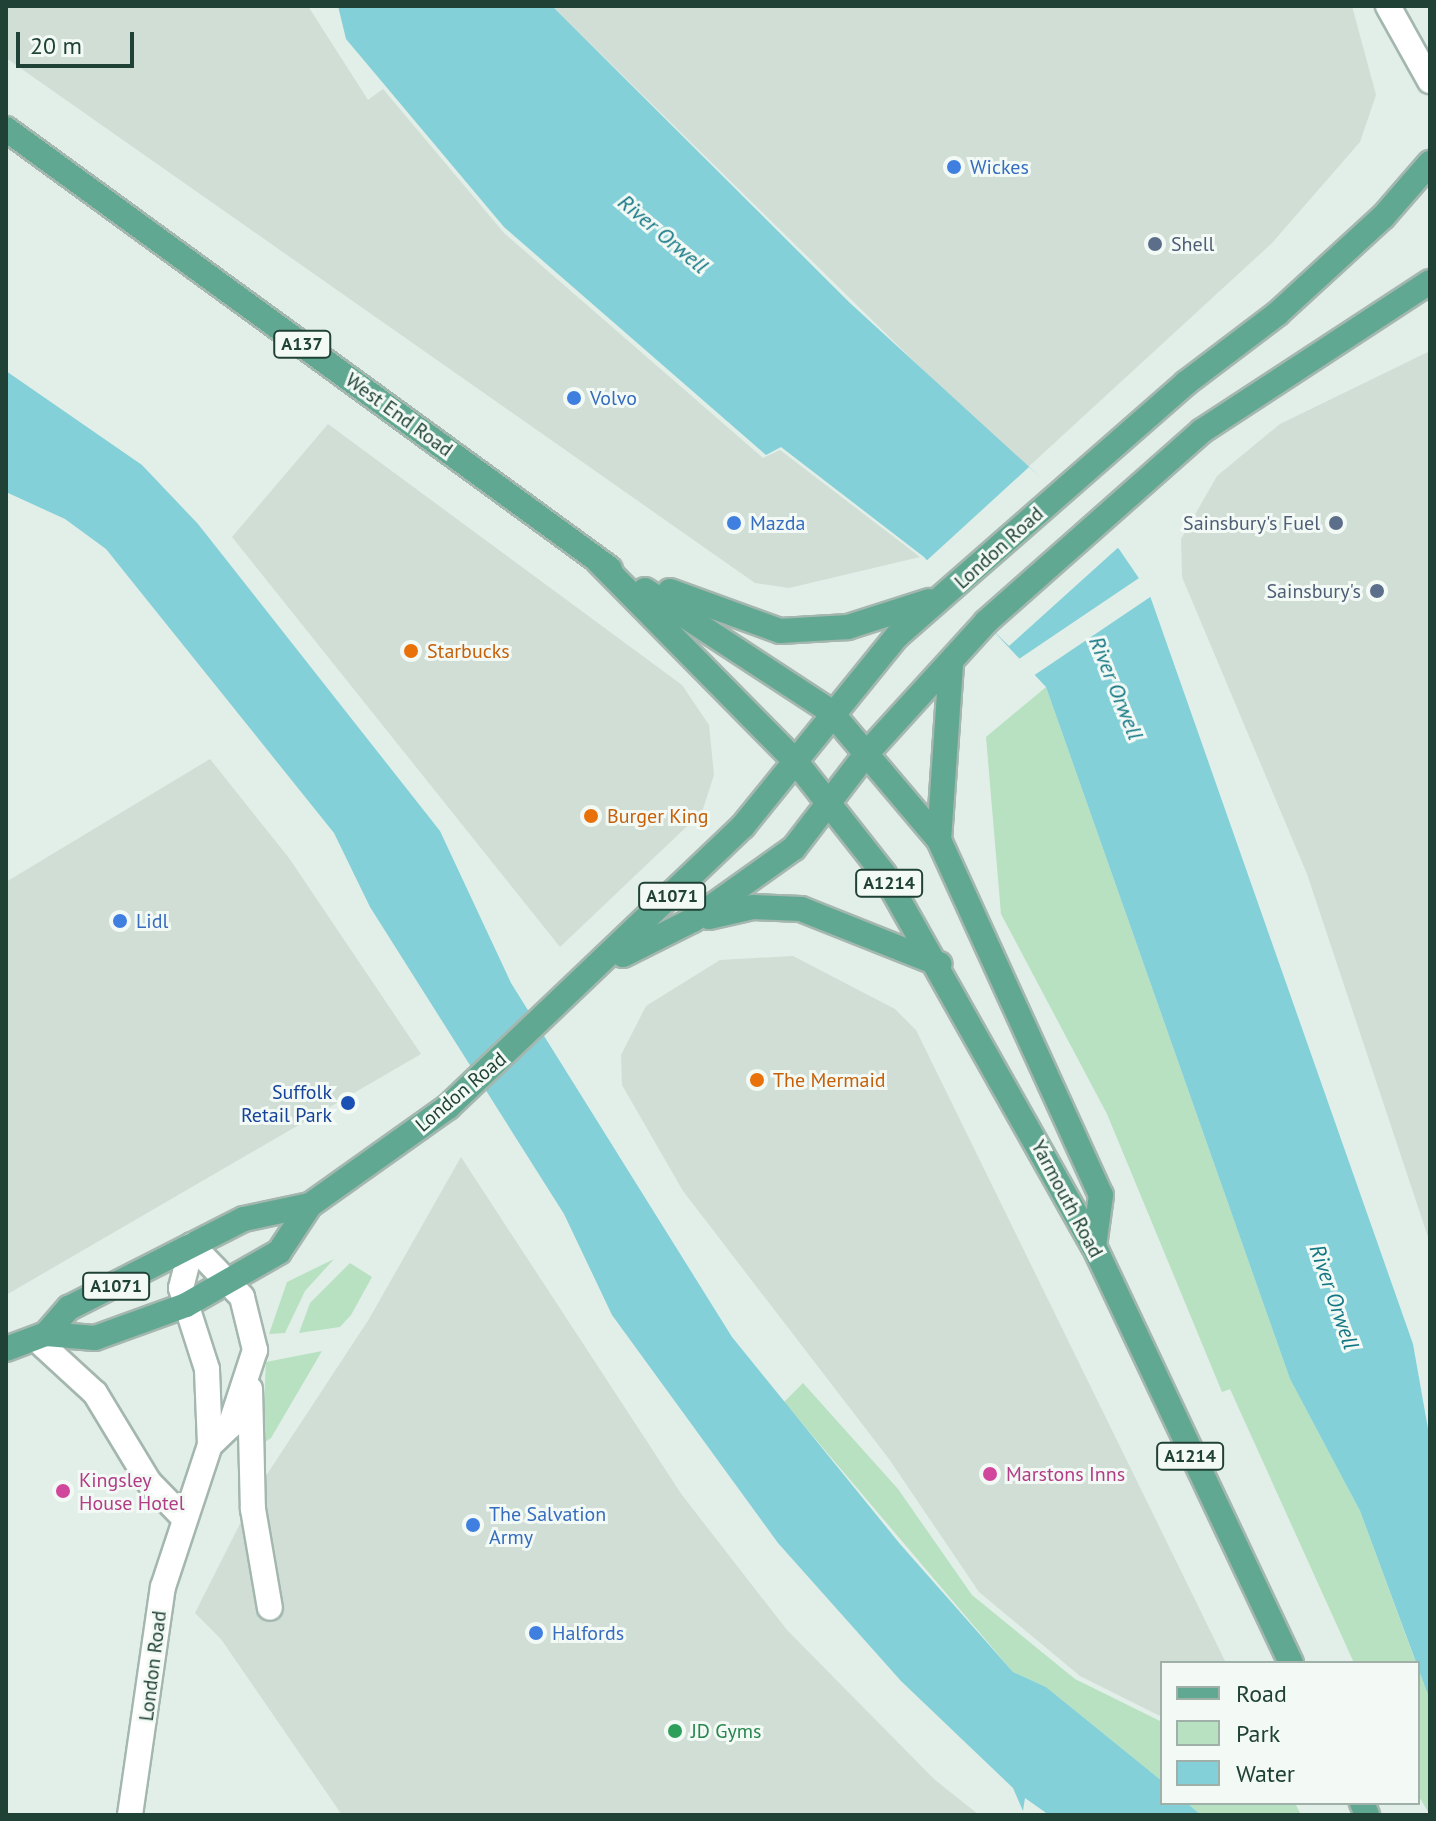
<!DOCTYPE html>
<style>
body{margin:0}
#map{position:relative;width:1436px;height:1821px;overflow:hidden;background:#e2eee8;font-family:"PT Sans",sans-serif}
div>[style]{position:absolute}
.built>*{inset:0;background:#d0ded6}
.green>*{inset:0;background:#b8e1c1}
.water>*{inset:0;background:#84d0d8}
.pier>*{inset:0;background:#e2eee8;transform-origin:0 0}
.roads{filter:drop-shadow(2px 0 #a4b7af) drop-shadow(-2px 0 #a4b7af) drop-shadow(0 2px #a4b7af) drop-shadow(0 -2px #a4b7af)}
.street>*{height:24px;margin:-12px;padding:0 12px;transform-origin:12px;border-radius:12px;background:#fff}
.secondary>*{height:24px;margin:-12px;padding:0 12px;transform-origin:12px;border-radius:12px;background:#fff}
.primary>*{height:24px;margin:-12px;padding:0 12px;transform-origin:12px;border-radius:12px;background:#61a892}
.dots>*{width:22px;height:22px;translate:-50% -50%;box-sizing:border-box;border:4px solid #f3faf6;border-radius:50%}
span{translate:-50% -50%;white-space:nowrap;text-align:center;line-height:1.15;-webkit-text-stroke:6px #f3faf6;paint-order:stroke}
.shield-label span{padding:2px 6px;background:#f3faf6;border:2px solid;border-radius:6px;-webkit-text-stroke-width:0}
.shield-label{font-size:18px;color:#204136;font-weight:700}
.shop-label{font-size:20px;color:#366cbe}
.left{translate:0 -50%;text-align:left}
.service-label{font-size:20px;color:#4e5e75}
.right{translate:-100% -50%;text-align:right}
.street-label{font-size:20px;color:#204136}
.food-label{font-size:20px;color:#c56008}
.transit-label{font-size:20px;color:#164399}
.hotel-label{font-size:20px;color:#b23c85}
.leisure-label{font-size:20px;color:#27864d}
.water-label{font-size:22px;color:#137683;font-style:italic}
.frame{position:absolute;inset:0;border:8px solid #204136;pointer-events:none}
.legend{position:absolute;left:1160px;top:1661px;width:260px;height:144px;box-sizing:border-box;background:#f3faf6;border:2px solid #9fb0a9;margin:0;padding:10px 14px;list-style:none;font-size:24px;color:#204136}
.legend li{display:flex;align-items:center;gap:16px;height:40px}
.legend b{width:40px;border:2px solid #9fb0a9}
.scale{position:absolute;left:16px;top:32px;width:118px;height:36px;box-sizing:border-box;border:4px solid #204136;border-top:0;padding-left:10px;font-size:24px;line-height:28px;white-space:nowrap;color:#204136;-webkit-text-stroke:6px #f3faf6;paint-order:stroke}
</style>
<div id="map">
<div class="built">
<i style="clip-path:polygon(6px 6px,308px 6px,368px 100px,383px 89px,504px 233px,763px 458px,780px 450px,920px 557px,789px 588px,755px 583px,6px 58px)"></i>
<i style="clip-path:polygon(552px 6px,1352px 6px,1376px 95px,1360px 142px,1272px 243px,1025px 470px)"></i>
<i style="clip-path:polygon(1430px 351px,1430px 1243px,1307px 874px,1182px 577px,1181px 539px,1217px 476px,1280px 424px)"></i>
<i style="clip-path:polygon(328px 424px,682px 685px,709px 725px,714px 775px,702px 812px,560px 947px,232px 537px)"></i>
<i style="clip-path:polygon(210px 759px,289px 858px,421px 1054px,6px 1295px,6px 882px)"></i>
<i style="clip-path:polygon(793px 956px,895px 1009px,916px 1030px,1226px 1663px,1162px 1663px,1162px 1717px,1080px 1676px,979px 1592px,889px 1459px,683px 1191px,622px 1085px,621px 1055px,646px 1006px,720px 960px)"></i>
<i style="clip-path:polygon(461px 1157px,682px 1495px,787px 1630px,934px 1779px,979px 1815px,342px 1815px,221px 1639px,195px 1613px,258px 1488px,369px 1319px)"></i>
</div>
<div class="green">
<i style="clip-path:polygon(1046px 687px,1290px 1379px,1360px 1511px,1416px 1663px,1354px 1663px,1230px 1389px,1222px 1392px,1107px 1114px,1001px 914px,986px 737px)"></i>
<i style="clip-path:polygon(334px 1259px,305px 1291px,285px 1333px,269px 1334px,287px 1282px)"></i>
<i style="clip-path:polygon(350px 1263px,372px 1277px,351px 1315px,340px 1327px,299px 1333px,310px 1303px)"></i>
<i style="clip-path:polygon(322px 1351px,271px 1438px,262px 1444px,266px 1362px)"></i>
<i style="clip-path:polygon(803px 1383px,898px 1489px,972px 1595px,1075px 1679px,1162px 1722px,1162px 1781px,1046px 1687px,1013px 1672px,784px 1402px)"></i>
<i style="clip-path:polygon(1418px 1667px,1430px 1700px,1430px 1815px,1418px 1795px)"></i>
<i style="clip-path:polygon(1187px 1803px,1295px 1803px,1301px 1815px,1201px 1815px)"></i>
</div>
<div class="water">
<i style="clip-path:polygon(338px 6px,552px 6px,850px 303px,1119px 549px,1149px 593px,1413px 1344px,1430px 1440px,1430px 1700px,1360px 1511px,1290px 1379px,1046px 687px,924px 557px,781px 447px,766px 455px,504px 227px,346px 39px)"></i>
<i style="clip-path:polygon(6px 371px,142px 465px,198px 524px,440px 831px,511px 983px,732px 1337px,900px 1544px,1013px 1672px,1046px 1687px,1162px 1781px,1162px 1803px,1187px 1803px,1201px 1815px,1049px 1815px,1025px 1798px,1023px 1811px,1013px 1788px,901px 1681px,778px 1543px,612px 1315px,564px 1214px,370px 907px,334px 833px,106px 549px,65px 519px,6px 492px)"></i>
</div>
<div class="pier">
<i style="clip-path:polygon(1029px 467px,1121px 545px,1009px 646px,924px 563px)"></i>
<i style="left:1142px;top:576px;width:22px;height:148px;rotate:56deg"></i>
</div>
<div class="roads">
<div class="street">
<i style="left:36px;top:1339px;width:80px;rotate:42.5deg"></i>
<i style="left:95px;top:1393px;width:104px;rotate:58.8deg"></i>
<i style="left:149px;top:1482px;width:50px;rotate:45.8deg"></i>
<i style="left:250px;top:1389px;width:120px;rotate:88.6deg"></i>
<i style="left:253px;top:1509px;width:100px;rotate:80.3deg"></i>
<i style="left:130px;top:1815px;width:230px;rotate:-81.8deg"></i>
<i style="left:163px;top:1587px;width:150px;rotate:-71.7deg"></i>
<i style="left:210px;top:1445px;width:76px;rotate:-92.3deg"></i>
<i style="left:207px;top:1369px;width:85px;rotate:-107.8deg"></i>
<i style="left:181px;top:1288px;width:44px;rotate:-75.7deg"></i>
<i style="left:192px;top:1245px;width:72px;rotate:46.1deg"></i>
<i style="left:242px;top:1297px;width:55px;rotate:76.2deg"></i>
<i style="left:255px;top:1350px;width:80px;rotate:108.2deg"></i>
<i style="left:230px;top:1426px;width:28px;rotate:136deg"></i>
</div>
<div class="secondary">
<i style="left:1388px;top:6px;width:86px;rotate:60.8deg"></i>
</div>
<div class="primary">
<i style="left:6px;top:129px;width:747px;rotate:36.07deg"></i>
<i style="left:598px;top:561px;width:282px;rotate:45.4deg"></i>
<i style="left:796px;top:762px;width:142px;rotate:51.8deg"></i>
<i style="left:884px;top:874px;width:427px;rotate:60.6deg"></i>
<i style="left:1094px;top:1246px;width:461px;rotate:64.7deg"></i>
<i style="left:645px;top:590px;width:221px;rotate:33.2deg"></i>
<i style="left:830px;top:711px;width:169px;rotate:49.8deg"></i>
<i style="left:670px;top:591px;width:117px;rotate:20deg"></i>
<i style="left:780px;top:631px;width:68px;rotate:-3.4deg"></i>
<i style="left:848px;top:627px;width:85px;rotate:-17.8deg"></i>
<i style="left:951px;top:664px;width:176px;rotate:93.9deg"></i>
<i style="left:939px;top:840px;width:390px;rotate:65.5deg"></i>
<i style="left:1101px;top:1195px;width:51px;rotate:97.8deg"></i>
<i style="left:709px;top:917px;width:45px;rotate:-12.8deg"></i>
<i style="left:753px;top:907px;width:48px;rotate:2.4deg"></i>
<i style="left:801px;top:909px;width:149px;rotate:21.7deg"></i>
<i style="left:623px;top:955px;width:78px;rotate:-26.6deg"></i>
<i style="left:693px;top:920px;width:124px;rotate:-35.5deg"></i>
<i style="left:794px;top:848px;width:120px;rotate:-52.5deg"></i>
<i style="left:867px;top:753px;width:177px;rotate:-47.7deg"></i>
<i style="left:986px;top:622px;width:288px;rotate:-41.5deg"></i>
<i style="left:1202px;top:431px;width:272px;rotate:-33.2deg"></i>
<i style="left:46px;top:1334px;width:49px;rotate:4.7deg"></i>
<i style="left:95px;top:1338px;width:97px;rotate:-19.9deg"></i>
<i style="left:186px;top:1305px;width:107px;rotate:-29.7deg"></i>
<i style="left:279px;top:1252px;width:56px;rotate:-56.6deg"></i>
<i style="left:6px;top:1349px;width:43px;rotate:-20.6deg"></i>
<i style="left:46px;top:1334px;width:35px;rotate:-49deg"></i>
<i style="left:69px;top:1308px;width:196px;rotate:-27deg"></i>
<i style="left:244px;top:1219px;width:67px;rotate:-12deg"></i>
<i style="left:310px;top:1205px;width:169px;rotate:-35.4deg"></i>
<i style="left:448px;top:1107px;width:407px;rotate:-43.6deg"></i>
<i style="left:743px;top:826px;width:245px;rotate:-51deg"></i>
<i style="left:897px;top:636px;width:384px;rotate:-41.2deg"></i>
<i style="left:1186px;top:383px;width:114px;rotate:-37.2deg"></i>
<i style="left:1277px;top:314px;width:144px;rotate:-42.5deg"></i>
<i style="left:1383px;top:217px;width:72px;rotate:-49deg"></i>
<i style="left:1362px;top:1803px;width:13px;rotate:67deg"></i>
</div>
</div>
<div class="dots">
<i style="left:954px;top:167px;background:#3f7fe0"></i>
<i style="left:1155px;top:244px;background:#5c6f8a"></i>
<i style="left:574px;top:398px;background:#3f7fe0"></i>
<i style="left:734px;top:523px;background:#3f7fe0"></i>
<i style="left:1336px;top:523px;background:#5c6f8a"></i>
<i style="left:1377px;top:591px;background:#5c6f8a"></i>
<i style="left:411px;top:651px;background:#e8710a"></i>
<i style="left:591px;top:816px;background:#e8710a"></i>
<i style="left:120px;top:921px;background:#3f7fe0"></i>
<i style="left:757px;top:1080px;background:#e8710a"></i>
<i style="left:348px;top:1103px;background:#1a4fb4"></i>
<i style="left:990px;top:1474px;background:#d1479c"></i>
<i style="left:63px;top:1491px;background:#d1479c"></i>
<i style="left:473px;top:1525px;background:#3f7fe0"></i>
<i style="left:536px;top:1633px;background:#3f7fe0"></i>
<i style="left:675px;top:1731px;background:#2e9e5b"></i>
</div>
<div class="shield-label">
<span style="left:302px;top:344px">A137</span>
<span style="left:889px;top:883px">A1214</span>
<span style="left:672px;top:896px">A1071</span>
<span style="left:116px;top:1286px">A1071</span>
<span style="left:1190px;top:1456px">A1214</span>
</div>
<div class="shop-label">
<span class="left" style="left:970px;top:167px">Wickes</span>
<span class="left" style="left:590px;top:398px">Volvo</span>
<span class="left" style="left:750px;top:523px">Mazda</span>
<span class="left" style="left:136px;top:921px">Lidl</span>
<span class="left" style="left:489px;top:1526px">The Salvation<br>Army</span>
<span class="left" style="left:552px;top:1633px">Halfords</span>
</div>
<div class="service-label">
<span class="left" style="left:1171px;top:244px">Shell</span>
<span class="right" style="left:1320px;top:523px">Sainsbury's Fuel</span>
<span class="right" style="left:1361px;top:591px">Sainsbury's</span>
</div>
<div class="street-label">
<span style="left:399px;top:415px;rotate:36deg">West End Road</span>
<span style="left:999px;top:548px;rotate:-42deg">London Road</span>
<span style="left:461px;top:1092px;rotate:-40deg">London Road</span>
<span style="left:1067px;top:1199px;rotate:62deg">Yarmouth Road</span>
<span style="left:153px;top:1666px;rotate:-83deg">London Road</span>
</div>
<div class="food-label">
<span class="left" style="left:427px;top:651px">Starbucks</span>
<span class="left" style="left:607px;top:816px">Burger King</span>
<span class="left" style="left:773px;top:1080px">The Mermaid</span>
</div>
<div class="transit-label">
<span class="right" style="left:332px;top:1104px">Suffolk<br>Retail Park</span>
</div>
<div class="hotel-label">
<span class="left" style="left:1006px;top:1474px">Marstons Inns</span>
<span class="left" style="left:79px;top:1492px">Kingsley<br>House Hotel</span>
</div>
<div class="leisure-label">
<span class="left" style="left:691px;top:1731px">JD Gyms</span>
</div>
<div class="water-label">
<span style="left:663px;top:234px;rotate:40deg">River Orwell</span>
<span style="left:1116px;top:688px;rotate:68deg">River Orwell</span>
<span style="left:1334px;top:1297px;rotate:71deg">River Orwell</span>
</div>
<div class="frame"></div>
<ul class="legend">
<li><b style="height:10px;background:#61a892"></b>Road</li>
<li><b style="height:22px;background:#b8e1c1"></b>Park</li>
<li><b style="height:22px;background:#84d0d8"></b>Water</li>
</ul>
<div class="scale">20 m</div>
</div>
